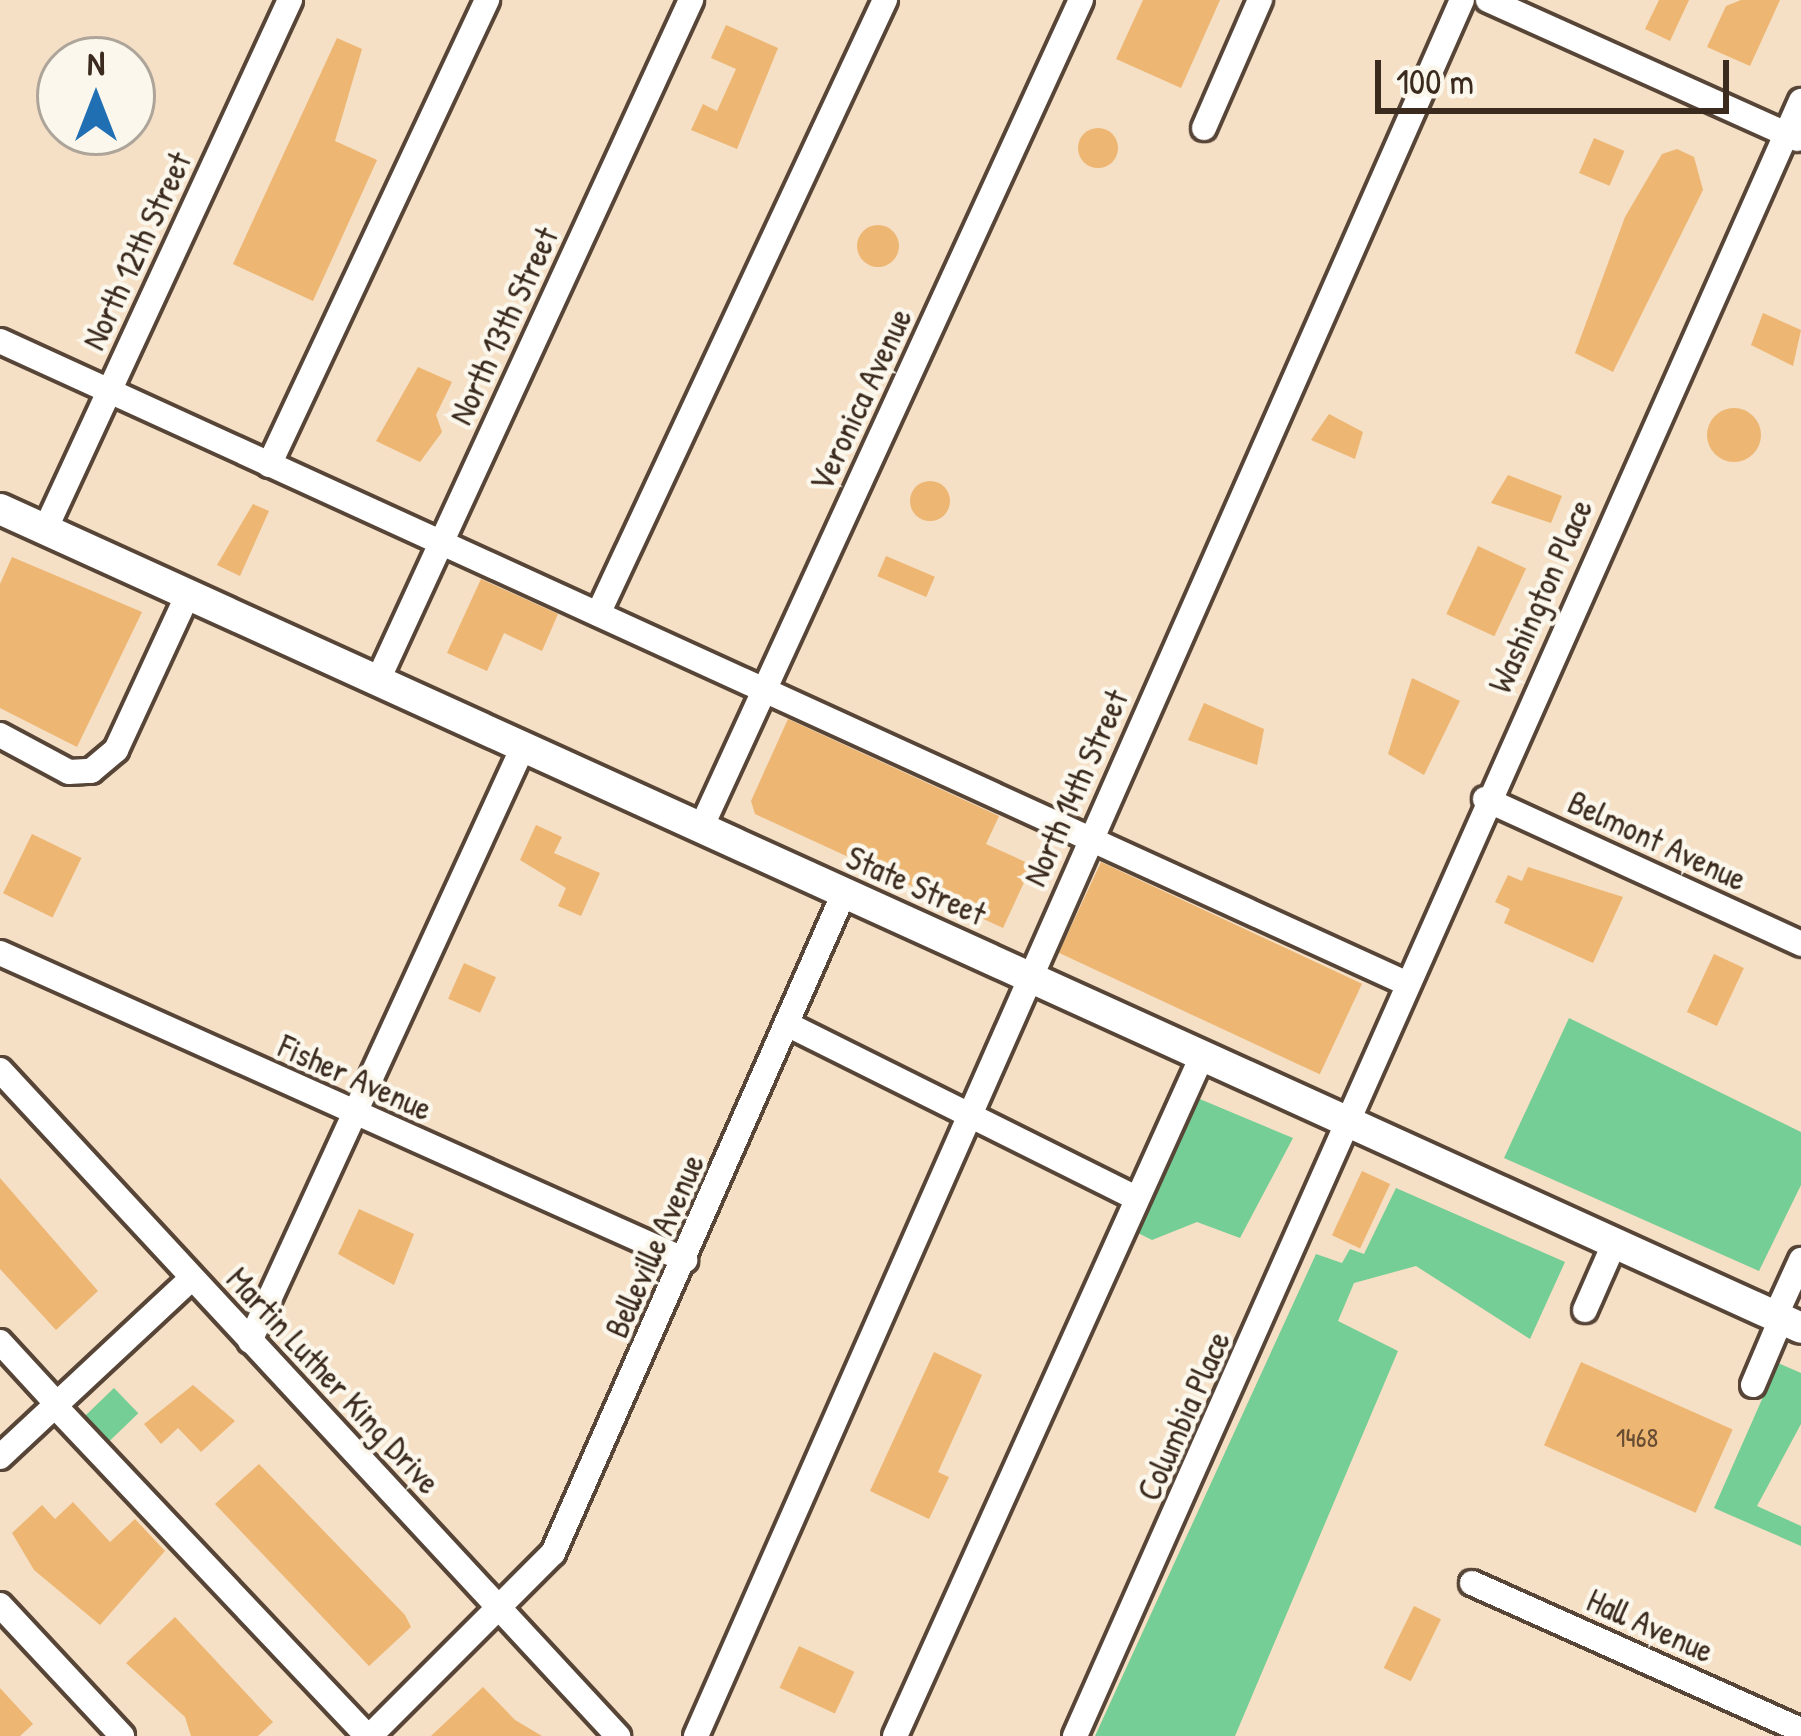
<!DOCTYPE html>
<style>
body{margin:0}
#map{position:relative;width:1801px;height:1736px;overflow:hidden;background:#f5dfc5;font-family:"Patrick Hand",sans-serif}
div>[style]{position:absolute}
.green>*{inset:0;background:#75ce95;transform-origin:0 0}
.building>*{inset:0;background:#edb672;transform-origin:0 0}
.round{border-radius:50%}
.roads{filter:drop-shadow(3px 0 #574537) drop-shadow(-3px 0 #574537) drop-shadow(0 3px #574537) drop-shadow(0 -3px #574537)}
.minor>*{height:24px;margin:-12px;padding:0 12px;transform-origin:12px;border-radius:12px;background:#fff}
.major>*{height:30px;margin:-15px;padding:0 15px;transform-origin:15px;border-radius:15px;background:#fff}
span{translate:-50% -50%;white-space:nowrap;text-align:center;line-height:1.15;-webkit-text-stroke:9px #fbf7ec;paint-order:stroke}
.number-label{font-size:27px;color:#684d33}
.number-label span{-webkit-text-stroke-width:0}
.street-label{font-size:33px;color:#3b2a1e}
.north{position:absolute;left:36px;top:36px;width:120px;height:120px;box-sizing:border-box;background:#fbf7ec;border:3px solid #aea59a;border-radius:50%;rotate:0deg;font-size:33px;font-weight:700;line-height:48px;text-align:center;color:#3b2a1e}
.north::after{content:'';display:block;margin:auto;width:42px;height:54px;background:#1f6fb2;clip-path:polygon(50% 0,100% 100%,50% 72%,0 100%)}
.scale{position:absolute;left:1375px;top:60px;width:354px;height:54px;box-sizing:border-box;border:6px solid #3b2a1e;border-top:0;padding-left:15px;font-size:36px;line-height:42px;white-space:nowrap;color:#3b2a1e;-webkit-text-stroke:9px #fbf7ec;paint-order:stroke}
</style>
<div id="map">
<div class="green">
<i style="clip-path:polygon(1569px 1018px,1801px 1132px,1801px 1185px,1759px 1271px,1504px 1158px)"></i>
<i style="clip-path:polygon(1195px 1097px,1293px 1138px,1240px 1238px,1197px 1222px,1152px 1240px,1132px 1230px)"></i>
<i style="clip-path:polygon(1396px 1188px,1565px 1262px,1530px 1339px,1416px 1266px,1354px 1283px,1338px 1321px,1398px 1351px,1235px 1736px,1095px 1736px,1316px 1254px,1342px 1263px,1350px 1249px,1364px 1254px)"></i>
<i style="clip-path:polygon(1778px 1363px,1801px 1373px,1801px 1424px,1757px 1506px,1801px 1526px,1801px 1546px,1714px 1508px)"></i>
<i style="left:114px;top:1388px;width:35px;height:45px;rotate:46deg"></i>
</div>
<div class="building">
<i style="clip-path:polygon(1143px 0,1220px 0,1181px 88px,1116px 59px)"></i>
<i style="clip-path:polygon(1659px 0,1689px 0,1670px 41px,1645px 29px)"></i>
<i style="clip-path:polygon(1741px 0,1780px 0,1750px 66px,1707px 47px,1726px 6px)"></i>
<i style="clip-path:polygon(726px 25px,778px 48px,737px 149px,691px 130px,703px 104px,717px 111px,736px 69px,711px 58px)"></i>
<i style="clip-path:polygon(337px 38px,362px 49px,335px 141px,377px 160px,313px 301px,233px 264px)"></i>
<i class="round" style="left:1078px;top:128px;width:40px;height:40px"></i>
<i style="left:1594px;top:138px;width:33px;height:38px;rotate:23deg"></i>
<i style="clip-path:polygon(1677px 149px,1694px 157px,1703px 190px,1613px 372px,1575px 353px,1625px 217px,1662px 154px)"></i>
<i class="round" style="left:857px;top:225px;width:42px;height:42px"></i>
<i style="clip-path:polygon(1763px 313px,1801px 330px,1793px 366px,1751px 345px)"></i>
<i style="clip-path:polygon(418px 367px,452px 382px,436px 415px,442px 432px,420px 462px,376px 441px)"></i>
<i class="round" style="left:1707px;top:408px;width:54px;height:54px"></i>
<i style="clip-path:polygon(1329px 414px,1363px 432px,1355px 459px,1311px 440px)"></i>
<i style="clip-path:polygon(1508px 475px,1562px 496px,1551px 523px,1491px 503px)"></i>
<i class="round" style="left:910px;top:481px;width:40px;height:40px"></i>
<i style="clip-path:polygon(253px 504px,269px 511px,240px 576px,217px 565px)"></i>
<i style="left:1478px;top:546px;width:53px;height:75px;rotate:25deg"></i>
<i style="left:886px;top:556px;width:53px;height:22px;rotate:23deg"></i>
<i style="clip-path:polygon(12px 557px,142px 612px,77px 747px,0 708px,0 584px)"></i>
<i style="clip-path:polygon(481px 579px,558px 614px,542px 651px,504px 633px,487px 671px,447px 653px)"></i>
<i style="clip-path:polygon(1412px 678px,1460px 701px,1424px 775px,1388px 754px)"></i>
<i style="clip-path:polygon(1204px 703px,1264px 729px,1257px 765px,1188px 740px)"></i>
<i style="clip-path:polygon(788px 719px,999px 816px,986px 844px,1032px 865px,1003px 928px,755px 814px,751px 801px)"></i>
<i style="clip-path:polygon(536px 825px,562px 837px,554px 853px,600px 873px,581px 916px,558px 906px,566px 888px,520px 860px)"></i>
<i style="left:32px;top:834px;width:55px;height:66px;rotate:26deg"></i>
<i style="left:1101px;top:862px;width:288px;height:100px;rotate:25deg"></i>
<i style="clip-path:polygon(1528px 867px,1623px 897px,1593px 963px,1504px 923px,1510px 909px,1495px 902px,1508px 875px,1522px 881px)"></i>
<i style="left:1714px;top:954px;width:33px;height:64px;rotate:25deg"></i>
<i style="left:464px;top:963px;width:35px;height:39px;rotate:24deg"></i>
<i style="left:1362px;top:1171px;width:31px;height:71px;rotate:25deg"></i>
<i style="clip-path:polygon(0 1178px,98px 1291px,56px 1330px,0 1269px)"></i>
<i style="clip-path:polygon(359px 1209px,414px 1234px,394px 1285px,338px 1254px)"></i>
<i style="clip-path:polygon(934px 1352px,982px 1375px,938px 1472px,949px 1477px,929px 1519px,870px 1491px)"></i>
<i style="left:1581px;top:1362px;width:166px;height:91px;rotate:24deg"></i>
<i style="clip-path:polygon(193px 1385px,235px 1421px,201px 1452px,178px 1428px,161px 1444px,144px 1424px)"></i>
<i style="clip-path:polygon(259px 1464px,405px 1615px,411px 1627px,369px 1666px,215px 1504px)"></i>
<i style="clip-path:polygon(73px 1502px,110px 1542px,135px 1519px,165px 1551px,100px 1625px,34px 1570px,12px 1533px,42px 1505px,55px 1519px)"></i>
<i style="left:1414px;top:1606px;width:30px;height:69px;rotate:26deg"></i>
<i style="clip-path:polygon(175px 1617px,273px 1722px,258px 1736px,191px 1736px,185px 1717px,126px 1663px)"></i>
<i style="left:799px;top:1646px;width:61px;height:46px;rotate:25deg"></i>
<i style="clip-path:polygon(483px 1687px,515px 1720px,542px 1736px,431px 1736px)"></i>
<i style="clip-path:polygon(0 1688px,33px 1724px,20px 1736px,0 1736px)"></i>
</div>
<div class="roads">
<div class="minor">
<i style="left:1488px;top:0;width:339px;rotate:24.2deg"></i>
<i style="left:1204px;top:128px;width:140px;rotate:-66.4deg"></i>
<i style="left:0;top:341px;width:1542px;rotate:24.55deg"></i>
<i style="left:269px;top:465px;width:514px;rotate:-64.88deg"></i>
<i style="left:45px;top:530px;width:584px;rotate:-65.19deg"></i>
<i style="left:598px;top:614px;width:678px;rotate:-64.95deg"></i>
<i style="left:378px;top:680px;width:749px;rotate:-65.28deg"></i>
<i style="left:0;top:735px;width:78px;rotate:28.2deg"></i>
<i style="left:69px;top:772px;width:22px;rotate:-3deg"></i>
<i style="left:91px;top:771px;width:33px;rotate:-40deg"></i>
<i style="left:116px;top:750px;width:174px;rotate:-65.2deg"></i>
<i style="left:1485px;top:799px;width:348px;rotate:24.6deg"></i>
<i style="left:701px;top:828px;width:911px;rotate:-65.35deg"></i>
<i style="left:0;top:953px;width:751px;rotate:24.14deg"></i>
<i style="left:789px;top:1025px;width:388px;rotate:26.5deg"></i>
<i style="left:0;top:1070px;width:909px;rotate:47.14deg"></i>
<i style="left:1585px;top:1310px;width:72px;rotate:-66.3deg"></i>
<i style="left:1775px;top:1317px;width:63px;rotate:-65.5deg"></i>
<i style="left:250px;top:1341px;width:654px;rotate:-65.32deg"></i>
<i style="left:0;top:1342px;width:84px;rotate:47.4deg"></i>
<i style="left:1753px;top:1385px;width:72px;rotate:-67deg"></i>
<i style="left:55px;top:1406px;width:454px;rotate:46.6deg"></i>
<i style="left:0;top:1457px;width:262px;rotate:-43deg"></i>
<i style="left:1472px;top:1583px;width:360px;rotate:24.1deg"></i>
<i style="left:0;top:1605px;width:179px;rotate:47deg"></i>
<i style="left:370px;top:1736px;width:259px;rotate:-45deg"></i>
<i style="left:553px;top:1553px;width:721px;rotate:-66.21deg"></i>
<i style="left:696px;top:1736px;width:1897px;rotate:-66.19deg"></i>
<i style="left:895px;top:1736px;width:746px;rotate:-65.7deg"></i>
<i style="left:1075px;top:1736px;width:1789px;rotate:-66.06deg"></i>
</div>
<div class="major">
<i style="left:0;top:509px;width:1978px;rotate:24.45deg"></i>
</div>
</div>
<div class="number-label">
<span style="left:1637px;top:1438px">1468</span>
</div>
<div class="street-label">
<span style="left:137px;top:251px;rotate:-65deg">North 12th Street</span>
<span style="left:504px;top:326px;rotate:-65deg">North 13th Street</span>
<span style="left:861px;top:400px;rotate:-65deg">Veronica Avenue</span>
<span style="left:1541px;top:596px;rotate:-66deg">Washington Place</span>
<span style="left:1076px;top:788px;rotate:-66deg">North 14th Street</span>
<span style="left:1657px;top:841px;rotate:25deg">Belmont Avenue</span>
<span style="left:916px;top:886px;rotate:24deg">State Street</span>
<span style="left:355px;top:1078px;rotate:24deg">Fisher Avenue</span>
<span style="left:655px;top:1246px;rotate:-66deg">Belleville Avenue</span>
<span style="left:333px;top:1381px;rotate:47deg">Martin Luther King Drive</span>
<span style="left:1184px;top:1416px;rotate:-66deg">Columbia Place</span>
<span style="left:1650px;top:1626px;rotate:24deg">Hall Avenue</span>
</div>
<div class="north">N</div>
<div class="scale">100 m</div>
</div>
